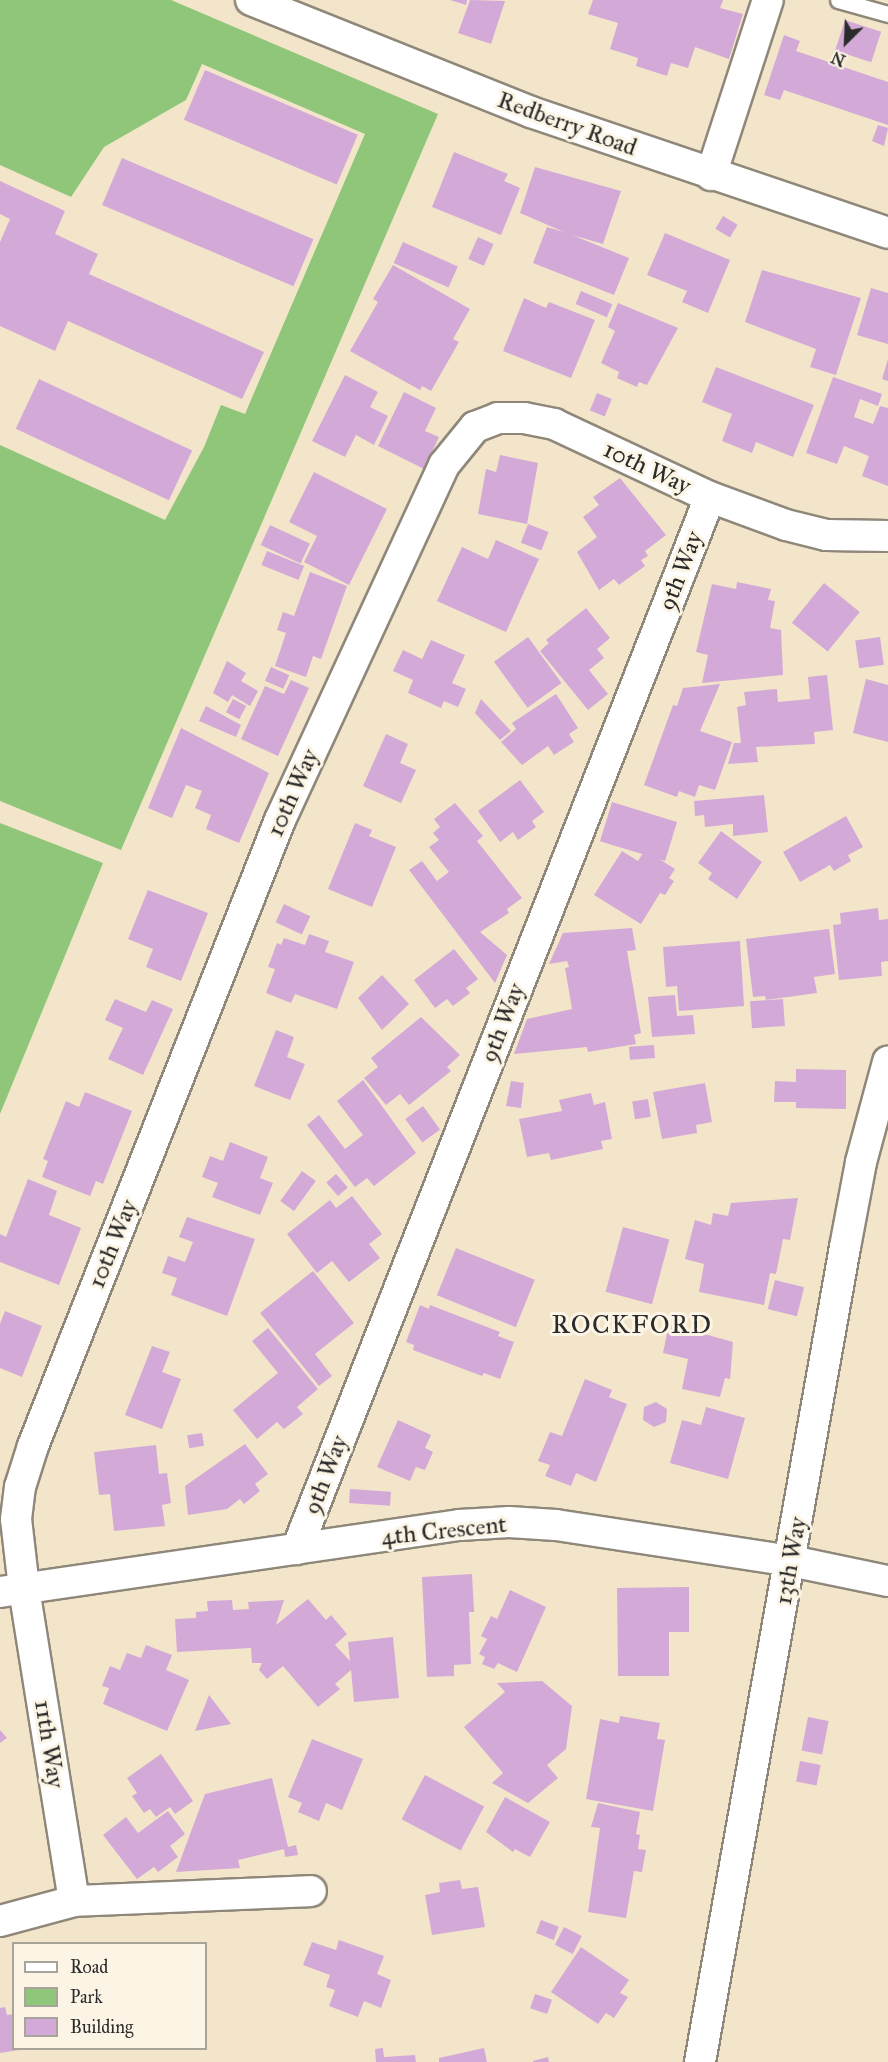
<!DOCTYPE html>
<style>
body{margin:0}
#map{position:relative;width:888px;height:2062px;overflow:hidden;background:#f3e5ca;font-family:"IM FELL Great Primer",serif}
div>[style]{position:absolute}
.green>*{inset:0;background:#8fc679}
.building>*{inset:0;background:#d3aad7;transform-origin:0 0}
.roads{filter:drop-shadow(2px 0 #8f887a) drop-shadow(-2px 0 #8f887a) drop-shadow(0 2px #8f887a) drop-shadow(0 -2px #8f887a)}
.service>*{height:15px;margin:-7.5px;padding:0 7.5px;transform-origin:7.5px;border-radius:7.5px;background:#fff}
.minor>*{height:30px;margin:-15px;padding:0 15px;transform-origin:15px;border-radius:15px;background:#fff}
span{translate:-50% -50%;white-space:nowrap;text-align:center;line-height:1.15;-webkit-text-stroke:6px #fcf5e5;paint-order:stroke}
.street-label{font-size:24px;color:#2b2b2b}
.neighbourhood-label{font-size:26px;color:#2b2b2b;letter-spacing:1.5px}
.legend{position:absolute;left:12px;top:1942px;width:195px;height:108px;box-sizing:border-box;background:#fcf5e5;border:2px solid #a8a49b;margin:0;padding:8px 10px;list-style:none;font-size:18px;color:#2b2b2b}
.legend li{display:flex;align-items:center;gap:12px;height:30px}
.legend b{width:30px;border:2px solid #a8a49b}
.north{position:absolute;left:816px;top:12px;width:60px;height:60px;-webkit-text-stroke:4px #fcf5e5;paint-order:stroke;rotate:204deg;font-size:16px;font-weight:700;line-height:24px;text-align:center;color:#2b2b2b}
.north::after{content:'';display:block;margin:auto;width:21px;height:27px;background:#2b2b2b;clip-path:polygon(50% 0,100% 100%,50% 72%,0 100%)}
</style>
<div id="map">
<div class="green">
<i style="clip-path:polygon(0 0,171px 0,438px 114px,121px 850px,0 801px,0 445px,165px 520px,204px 447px,221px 405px,245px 414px,365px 134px,202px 64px,186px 100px,104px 147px,71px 197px,0 165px)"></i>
<i style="clip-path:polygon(0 823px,103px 863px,0 1114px)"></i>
</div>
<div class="building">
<i style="clip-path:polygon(450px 0,467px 0,466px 5px)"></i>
<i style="clip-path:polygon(470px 0,505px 1px,491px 44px,458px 33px)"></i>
<i style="clip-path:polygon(593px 0,723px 0,720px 8px,743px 14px,729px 59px,695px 47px,688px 68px,671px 63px,667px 76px,636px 66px,638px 58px,610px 49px,618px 23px,588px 14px)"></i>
<i style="left:845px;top:20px;width:38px;height:32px;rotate:18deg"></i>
<i style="clip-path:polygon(784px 35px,800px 41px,796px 51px,888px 82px,888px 125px,784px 90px,780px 100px,764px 95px)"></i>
<i style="left:205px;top:70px;width:166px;height:54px;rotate:23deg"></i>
<i style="clip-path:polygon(878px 125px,888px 128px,884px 146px,872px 141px)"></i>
<i style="clip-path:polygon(454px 152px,508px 174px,504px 181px,520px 188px,501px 235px,432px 207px)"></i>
<i style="left:122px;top:158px;width:208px;height:51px;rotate:23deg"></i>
<i style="clip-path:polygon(535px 167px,621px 191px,603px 244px,572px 235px,629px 258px,614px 295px,533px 263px,547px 227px,564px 232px,520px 213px)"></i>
<i style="clip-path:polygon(0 181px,65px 211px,55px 234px,98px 254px,89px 274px,264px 352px,242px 399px,68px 321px,55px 351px,0 326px,0 242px,10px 219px,0 214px)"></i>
<i style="left:723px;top:216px;width:17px;height:15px;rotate:31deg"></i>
<i style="clip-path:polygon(665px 233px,730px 260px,708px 313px,682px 302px,687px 291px,647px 275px)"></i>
<i style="left:478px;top:237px;width:17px;height:24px;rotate:24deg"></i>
<i style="left:403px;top:242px;width:60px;height:23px;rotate:24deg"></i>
<i style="clip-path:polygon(393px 265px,470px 309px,453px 339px,459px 342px,431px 391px,422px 386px,420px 390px,350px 351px,378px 302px,373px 299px)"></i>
<i style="clip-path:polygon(762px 270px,861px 298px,836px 375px,810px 367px,816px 349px,745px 322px)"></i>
<i style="clip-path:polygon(871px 288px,888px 293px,888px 344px,857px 335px)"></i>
<i style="left:581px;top:291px;width:34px;height:14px;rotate:23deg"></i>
<i style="clip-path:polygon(524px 298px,546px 308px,549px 302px,595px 320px,571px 378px,503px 351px)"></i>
<i style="clip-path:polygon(618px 303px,678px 328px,647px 385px,639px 382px,637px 387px,617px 378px,619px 372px,601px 363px,615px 331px,608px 327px)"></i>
<i style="clip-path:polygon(888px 359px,888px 381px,882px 379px)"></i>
<i style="clip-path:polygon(716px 367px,814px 405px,793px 457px,756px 442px,752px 453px,722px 441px,732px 414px,702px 402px)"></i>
<i style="clip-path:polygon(345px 375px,378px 392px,370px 407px,388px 416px,374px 445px,356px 435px,345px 457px,312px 441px)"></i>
<i style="clip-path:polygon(833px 377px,882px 394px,878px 406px,860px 399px,854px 417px,873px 424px,880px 406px,888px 408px,888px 486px,862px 476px,869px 456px,844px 446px,837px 464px,806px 453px)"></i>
<i style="left:39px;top:379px;width:169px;height:55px;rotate:25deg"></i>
<i style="clip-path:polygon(404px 392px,436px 408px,425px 431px,439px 437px,424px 469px,378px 446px)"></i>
<i style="left:597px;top:393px;width:16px;height:19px;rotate:22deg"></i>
<i style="clip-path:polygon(500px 455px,538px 463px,527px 524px,478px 514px,486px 469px,496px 472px)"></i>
<i style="clip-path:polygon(314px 472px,387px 509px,349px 585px,304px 562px,317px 536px,289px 522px)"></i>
<i style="clip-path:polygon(620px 478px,666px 535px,645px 551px,648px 556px,641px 560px,645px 566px,619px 585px,614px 579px,599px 590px,577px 552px,597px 537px,583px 517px,599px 505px,593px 497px)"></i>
<i style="left:528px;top:524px;width:22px;height:20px;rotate:21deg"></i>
<i style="left:270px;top:525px;width:44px;height:22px;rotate:25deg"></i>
<i style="clip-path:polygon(496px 540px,539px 559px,506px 632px,437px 601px,462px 547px,488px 559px)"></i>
<i style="left:267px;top:551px;width:40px;height:15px;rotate:22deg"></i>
<i style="clip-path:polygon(310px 572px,347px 586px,321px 659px,313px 656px,306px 677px,275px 666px,286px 633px,277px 630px,283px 612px,294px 616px)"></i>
<i style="clip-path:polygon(737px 582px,771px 589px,768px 600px,775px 601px,770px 628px,781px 630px,783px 675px,702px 683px,708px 655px,696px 652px,712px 584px,736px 589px)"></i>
<i style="left:824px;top:583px;width:46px;height:51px;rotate:39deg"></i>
<i style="clip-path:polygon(586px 608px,610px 638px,597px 649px,604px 658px,589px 670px,608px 694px,588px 710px,540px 651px,549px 643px,546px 640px)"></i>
<i style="left:528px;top:637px;width:57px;height:42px;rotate:54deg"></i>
<i style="left:880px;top:637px;width:28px;height:25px;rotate:82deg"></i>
<i style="clip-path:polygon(431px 640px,465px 655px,452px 683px,466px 689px,458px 707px,444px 701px,441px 708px,408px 693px,413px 680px,393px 671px,403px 650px,422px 659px)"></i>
<i style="clip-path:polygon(227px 661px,246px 673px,241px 681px,258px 691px,250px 706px,232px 695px,228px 702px,213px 693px)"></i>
<i style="left:271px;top:667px;width:20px;height:15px;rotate:24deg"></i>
<i style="clip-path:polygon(827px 675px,833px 730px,814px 732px,815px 744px,756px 747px,758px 762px,728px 764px,734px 743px,741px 743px,737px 707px,746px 705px,744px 692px,777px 689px,778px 702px,810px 699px,808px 677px)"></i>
<i style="clip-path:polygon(866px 679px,888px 685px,888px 742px,853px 733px)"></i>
<i style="clip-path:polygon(291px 680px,309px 688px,278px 756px,241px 739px,265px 686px,284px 694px)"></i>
<i style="clip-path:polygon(720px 684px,700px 731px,732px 742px,715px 790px,699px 785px,695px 797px,679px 791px,677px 797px,644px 785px,673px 705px,677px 706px,683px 688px)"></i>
<i style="clip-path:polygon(556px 694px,578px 728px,569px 734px,574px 742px,554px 755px,548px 746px,522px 765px,501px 742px,516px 729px,512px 723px)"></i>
<i style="left:233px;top:699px;width:15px;height:15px;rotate:28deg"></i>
<i style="clip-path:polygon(481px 699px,511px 731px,500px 740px,475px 713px)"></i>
<i style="clip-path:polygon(206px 706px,241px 725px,236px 737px,199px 721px)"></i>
<i style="clip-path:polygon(181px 728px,269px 773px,239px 843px,206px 829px,211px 815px,195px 808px,202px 791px,186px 785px,172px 818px,148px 808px)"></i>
<i style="clip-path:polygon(386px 734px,408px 744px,400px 763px,416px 770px,401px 803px,363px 786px)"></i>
<i style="clip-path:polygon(520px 780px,544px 812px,532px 821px,536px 827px,518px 840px,513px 832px,500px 842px,478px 811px)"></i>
<i style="clip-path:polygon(764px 795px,768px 832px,733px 836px,733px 824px,705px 827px,704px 815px,695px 816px,694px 801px)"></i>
<i style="left:612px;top:802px;width:68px;height:41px;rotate:17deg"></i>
<i style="clip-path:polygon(455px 803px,483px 836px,477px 841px,522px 898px,507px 909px,509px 913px,480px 932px,507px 955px,495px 983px,409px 870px,422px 861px,437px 881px,449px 872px,429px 847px,439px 840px,433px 833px,440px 827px,434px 819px)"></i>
<i style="clip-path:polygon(846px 816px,863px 847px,848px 855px,851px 861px,834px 871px,830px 865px,800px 882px,783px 852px)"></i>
<i style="clip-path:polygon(355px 823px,372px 830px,369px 836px,396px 847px,372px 907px,328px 889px)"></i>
<i style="clip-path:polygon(721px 831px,762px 862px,737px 899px,708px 879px,712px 873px,698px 863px)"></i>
<i style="clip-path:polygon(645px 850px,675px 869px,669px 878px,674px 881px,665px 895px,660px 893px,641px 924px,594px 895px,622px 851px,638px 861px)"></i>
<i style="clip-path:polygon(148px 890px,208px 913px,181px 981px,146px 967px,153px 949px,128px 939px)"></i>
<i style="left:284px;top:904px;width:29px;height:20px;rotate:25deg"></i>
<i style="clip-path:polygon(878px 908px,879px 920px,888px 919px,888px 961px,881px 962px,882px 976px,839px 980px,833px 925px,841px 924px,840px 913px)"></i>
<i style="clip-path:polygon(632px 928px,636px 950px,627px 951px,641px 1033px,634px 1035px,636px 1044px,588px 1052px,587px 1047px,514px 1054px,527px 1019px,572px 1009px,565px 968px,569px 967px,567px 961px,549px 964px,563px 933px)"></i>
<i style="clip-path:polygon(829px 929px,835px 974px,814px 977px,817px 993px,766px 1000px,765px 996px,753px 997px,746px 939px)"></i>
<i style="clip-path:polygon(309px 934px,329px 941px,325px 952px,354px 962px,337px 1009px,295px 994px,291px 1003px,266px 993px,275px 969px,268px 967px,277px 943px,281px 945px,284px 938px,305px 945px)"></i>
<i style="clip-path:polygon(740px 941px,744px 1006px,679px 1011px,677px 986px,666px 987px,663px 947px)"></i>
<i style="clip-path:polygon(454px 949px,478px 979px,466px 988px,470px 993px,453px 1006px,447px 999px,435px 1008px,414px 980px)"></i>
<i style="clip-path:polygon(382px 975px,409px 1004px,382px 1030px,358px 998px)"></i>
<i style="clip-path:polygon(675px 995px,677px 1016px,693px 1015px,695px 1034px,652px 1037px,648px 997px)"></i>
<i style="clip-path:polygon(115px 999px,146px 1012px,152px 1000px,173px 1009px,143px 1075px,108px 1059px,123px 1028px,105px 1020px)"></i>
<i style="left:783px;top:999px;width:27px;height:33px;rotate:86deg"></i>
<i style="clip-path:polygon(421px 1017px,460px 1055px,447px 1067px,451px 1071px,409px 1105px,400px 1094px,386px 1105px,364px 1078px,378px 1067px,371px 1058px)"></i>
<i style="clip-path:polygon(276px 1030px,294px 1037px,287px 1057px,305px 1064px,290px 1100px,254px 1086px)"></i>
<i style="left:654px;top:1045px;width:13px;height:25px;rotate:86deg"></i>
<i style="clip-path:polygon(796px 1069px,846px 1070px,846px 1109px,796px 1108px,796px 1102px,774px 1102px,775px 1081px,796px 1082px)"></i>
<i style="clip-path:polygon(363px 1080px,416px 1153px,374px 1186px,367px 1178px,355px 1187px,307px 1125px,319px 1115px,345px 1149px,363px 1135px,337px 1101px)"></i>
<i style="clip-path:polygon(511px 1081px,524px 1083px,521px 1108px,506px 1106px)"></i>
<i style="clip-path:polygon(705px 1083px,712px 1122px,696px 1125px,697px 1133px,662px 1139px,653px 1092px)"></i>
<i style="clip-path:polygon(85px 1092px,132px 1111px,103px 1184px,96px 1181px,90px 1196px,42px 1177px,48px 1161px,43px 1159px,66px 1101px,79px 1107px)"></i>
<i style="clip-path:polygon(591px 1093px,594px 1105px,605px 1102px,612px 1139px,601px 1141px,603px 1149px,551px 1160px,549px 1153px,527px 1157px,519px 1119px,562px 1111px,559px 1100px)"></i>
<i style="left:648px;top:1099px;width:18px;height:16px;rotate:81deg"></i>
<i style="left:423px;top:1106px;width:29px;height:22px;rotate:54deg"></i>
<i style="clip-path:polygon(230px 1142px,268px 1157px,260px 1178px,273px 1183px,260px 1215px,212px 1197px,218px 1183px,202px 1177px,210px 1156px,223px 1161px)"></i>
<i style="left:302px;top:1171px;width:17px;height:37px;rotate:36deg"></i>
<i style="left:336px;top:1174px;width:18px;height:13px;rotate:49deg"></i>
<i style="clip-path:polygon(28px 1179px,57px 1191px,49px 1215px,81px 1228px,59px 1285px,0 1262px,0 1234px,6px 1237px)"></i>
<i style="clip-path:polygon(352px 1196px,382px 1234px,369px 1244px,380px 1258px,349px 1282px,332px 1261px,317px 1273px,287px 1234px,330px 1200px,336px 1208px)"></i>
<i style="clip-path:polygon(798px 1198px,790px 1240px,783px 1239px,776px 1274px,770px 1273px,764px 1305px,699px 1292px,704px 1264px,685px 1259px,695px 1220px,711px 1225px,713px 1213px,728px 1216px,731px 1203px)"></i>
<i style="clip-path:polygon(187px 1217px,255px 1239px,227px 1316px,171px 1295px,177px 1278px,162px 1273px,168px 1256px,185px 1262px,193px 1242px,179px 1237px)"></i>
<i style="left:623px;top:1227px;width:48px;height:67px;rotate:15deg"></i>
<i style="left:456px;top:1248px;width:85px;height:51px;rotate:22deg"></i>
<i style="clip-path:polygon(313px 1271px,354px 1323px,315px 1354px,332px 1376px,319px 1386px,260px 1313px)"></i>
<i style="left:775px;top:1280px;width:30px;height:30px;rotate:14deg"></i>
<i style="clip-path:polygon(420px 1305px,429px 1309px,430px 1305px,500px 1332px,498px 1336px,514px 1342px,500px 1379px,484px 1373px,482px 1376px,413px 1350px,414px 1345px,406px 1342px)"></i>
<i style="clip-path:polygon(5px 1311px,42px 1326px,22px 1377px,0 1368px,0 1324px)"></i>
<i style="clip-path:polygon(669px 1324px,733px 1342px,730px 1379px,725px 1378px,720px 1397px,682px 1389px,688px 1359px,663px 1353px)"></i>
<i style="clip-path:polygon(268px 1328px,318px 1389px,297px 1407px,303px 1414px,284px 1429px,277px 1422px,257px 1439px,233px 1410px,278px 1373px,252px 1341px)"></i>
<i style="clip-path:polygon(152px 1346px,170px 1352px,162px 1372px,181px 1379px,162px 1429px,125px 1415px)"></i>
<i style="clip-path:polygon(585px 1379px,612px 1390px,609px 1397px,627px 1404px,596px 1482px,576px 1473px,571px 1486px,545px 1476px,550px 1465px,538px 1461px,550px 1432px,562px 1436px)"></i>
<i style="clip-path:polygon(656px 1402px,667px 1409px,666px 1422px,654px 1427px,643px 1420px,644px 1407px)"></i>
<i style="clip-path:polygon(706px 1407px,745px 1418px,728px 1479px,670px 1463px,682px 1420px,701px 1425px)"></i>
<i style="clip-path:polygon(398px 1420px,431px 1435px,425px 1448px,433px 1452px,425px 1470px,416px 1467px,410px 1481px,377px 1467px)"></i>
<i style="left:202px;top:1433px;width:13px;height:15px;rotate:81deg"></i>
<i style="clip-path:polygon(245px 1444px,268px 1474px,255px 1484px,260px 1491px,244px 1504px,240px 1499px,227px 1509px,188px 1515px,185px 1486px)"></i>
<i style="clip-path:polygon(156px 1445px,159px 1474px,167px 1473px,171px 1503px,162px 1505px,165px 1526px,114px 1531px,110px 1494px,99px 1495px,94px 1452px)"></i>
<i style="left:350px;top:1489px;width:41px;height:14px;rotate:4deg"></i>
<i style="clip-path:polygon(472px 1574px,474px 1612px,469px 1612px,471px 1664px,454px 1665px,454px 1676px,427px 1677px,422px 1577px)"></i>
<i style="clip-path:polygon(689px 1587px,689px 1632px,669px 1632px,669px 1676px,618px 1676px,617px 1588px)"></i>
<i style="clip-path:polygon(510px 1590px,546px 1607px,517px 1672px,498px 1663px,494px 1669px,482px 1664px,485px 1657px,479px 1654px,487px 1639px,481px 1636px,491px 1616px,497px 1619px)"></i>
<i style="clip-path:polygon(308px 1599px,326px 1620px,331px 1615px,347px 1634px,335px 1645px,350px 1661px,348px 1642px,393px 1637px,399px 1698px,354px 1702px,351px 1670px,335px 1684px,340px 1689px,318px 1707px,283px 1666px,267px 1679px,259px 1670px,262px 1663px,252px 1663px,251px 1648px,177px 1652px,175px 1619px,196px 1618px,196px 1612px,208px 1611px,207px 1601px,232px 1600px,233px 1610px,249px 1609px,248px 1602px,284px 1600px,276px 1625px)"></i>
<i style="clip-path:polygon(146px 1645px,172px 1655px,166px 1670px,189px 1680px,167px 1731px,103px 1704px,109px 1688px,102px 1686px,110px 1666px,120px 1670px,127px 1653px,141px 1658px)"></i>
<i style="clip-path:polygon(542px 1681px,572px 1706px,566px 1749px,547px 1765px,558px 1778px,528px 1803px,492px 1783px,503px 1773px,464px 1727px,505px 1692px,497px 1683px)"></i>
<i style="clip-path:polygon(209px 1695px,231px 1724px,195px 1731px)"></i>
<i style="clip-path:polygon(620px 1716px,660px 1723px,657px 1739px,665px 1740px,653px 1811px,586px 1799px,600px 1719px,619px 1723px)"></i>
<i style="left:808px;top:1717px;width:21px;height:34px;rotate:11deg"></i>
<i style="clip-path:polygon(0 1730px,7px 1738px,0 1743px)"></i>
<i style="clip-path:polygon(312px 1739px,363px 1759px,342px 1810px,326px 1803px,319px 1821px,298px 1812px,302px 1803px,288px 1797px)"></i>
<i style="clip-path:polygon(161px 1754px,193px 1801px,175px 1814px,170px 1807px,156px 1817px,150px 1809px,144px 1813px,132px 1796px,137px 1793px,127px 1778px)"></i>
<i style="left:800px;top:1761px;width:21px;height:21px;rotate:11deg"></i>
<i style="left:425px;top:1775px;width:67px;height:50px;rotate:28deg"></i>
<i style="clip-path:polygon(272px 1778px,288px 1847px,296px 1845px,298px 1855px,285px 1857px,284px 1849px,238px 1860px,240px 1868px,176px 1872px,205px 1794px)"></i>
<i style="clip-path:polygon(505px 1797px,550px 1822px,530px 1857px,515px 1849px,513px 1852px,486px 1832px)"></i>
<i style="clip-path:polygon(598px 1803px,640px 1812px,636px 1834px,640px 1835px,638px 1849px,646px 1850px,642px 1872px,634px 1871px,626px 1918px,588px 1912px,600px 1828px,591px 1827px)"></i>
<i style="clip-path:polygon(168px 1811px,185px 1834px,170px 1846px,178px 1857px,158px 1872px,154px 1867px,137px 1879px,103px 1835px,126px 1817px,138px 1833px)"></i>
<i style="clip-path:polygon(460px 1880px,462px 1889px,478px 1887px,485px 1927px,432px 1935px,425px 1895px,440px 1892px,439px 1883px)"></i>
<i style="left:541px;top:1920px;width:19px;height:14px;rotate:21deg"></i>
<i style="left:564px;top:1927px;width:20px;height:20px;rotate:27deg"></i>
<i style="clip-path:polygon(339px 1940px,384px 1956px,377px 1974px,391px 1980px,381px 2008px,364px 2001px,358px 2017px,329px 2006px,335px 1990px,326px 1987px,330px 1975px,303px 1965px,312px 1942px,336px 1950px)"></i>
<i style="clip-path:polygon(581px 1947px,629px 1980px,620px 1993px,628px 1997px,614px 2018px,606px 2013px,598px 2024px,551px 1992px)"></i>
<i style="left:535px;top:1994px;width:18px;height:15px;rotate:19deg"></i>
<i style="clip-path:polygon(5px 2007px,7px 2015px,14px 2014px,14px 2049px,19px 2050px,0 2053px,0 2008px)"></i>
<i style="clip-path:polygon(383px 2048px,384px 2057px,415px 2055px,416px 2062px,376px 2062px,375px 2049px)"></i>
<i style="clip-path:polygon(484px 2048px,487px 2062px,439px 2062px,439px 2058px)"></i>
<i style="clip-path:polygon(548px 2057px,549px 2062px,533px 2062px,533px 2061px)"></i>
</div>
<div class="roads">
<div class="service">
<i style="left:838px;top:0;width:52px;rotate:15.6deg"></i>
</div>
<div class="minor">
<i style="left:251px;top:0;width:302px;rotate:21.8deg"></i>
<i style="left:531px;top:112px;width:377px;rotate:18.7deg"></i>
<i style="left:711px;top:175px;width:184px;rotate:-72deg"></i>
<i style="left:297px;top:1549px;width:1130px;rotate:-68.57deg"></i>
<i style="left:0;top:1592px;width:464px;rotate:-8.3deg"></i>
<i style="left:459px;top:1525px;width:50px;rotate:-3.4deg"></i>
<i style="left:509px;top:1522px;width:47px;rotate:3.7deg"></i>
<i style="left:556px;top:1525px;width:238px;rotate:8.7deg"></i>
<i style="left:791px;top:1561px;width:99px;rotate:11.7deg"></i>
<i style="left:74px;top:1901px;width:317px;rotate:-99.1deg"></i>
<i style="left:24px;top:1588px;width:69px;rotate:-96.6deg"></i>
<i style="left:16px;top:1519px;width:32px;rotate:-83deg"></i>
<i style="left:20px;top:1487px;width:43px;rotate:-72.4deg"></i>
<i style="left:33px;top:1446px;width:673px;rotate:-68.47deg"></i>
<i style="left:280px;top:820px;width:391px;rotate:-65.2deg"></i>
<i style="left:444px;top:465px;width:49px;rotate:-50.8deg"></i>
<i style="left:475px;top:427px;width:25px;rotate:-21deg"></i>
<i style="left:498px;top:418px;width:26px"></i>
<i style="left:524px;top:418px;width:31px;rotate:11deg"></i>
<i style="left:554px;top:424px;width:172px;rotate:25.1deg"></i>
<i style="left:710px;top:497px;width:81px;rotate:20.2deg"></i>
<i style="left:786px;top:525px;width:41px;rotate:14deg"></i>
<i style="left:826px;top:535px;width:62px;rotate:0.9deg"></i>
<i style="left:0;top:1921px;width:77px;rotate:-15.1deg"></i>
<i style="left:74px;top:1901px;width:237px;rotate:-2.4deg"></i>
<i style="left:700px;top:2062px;width:828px;rotate:-79.91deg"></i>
<i style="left:845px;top:1247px;width:86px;rotate:-79.3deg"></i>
<i style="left:861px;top:1162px;width:104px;rotate:-74.9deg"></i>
</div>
</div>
<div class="street-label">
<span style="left:567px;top:124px;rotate:20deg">Redberry Road</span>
<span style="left:647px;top:468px;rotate:25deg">10th Way</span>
<span style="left:681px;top:571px;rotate:-69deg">9th Way</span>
<span style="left:293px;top:793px;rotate:-66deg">10th Way</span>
<span style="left:503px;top:1023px;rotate:-69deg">9th Way</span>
<span style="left:113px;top:1244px;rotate:-68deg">10th Way</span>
<span style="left:326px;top:1475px;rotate:-69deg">9th Way</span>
<span style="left:444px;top:1531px;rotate:-6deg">4th Crescent</span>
<span style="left:791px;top:1561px;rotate:-80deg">13th Way</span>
<span style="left:49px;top:1744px;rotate:81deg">11th Way</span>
</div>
<div class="neighbourhood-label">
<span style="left:632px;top:1325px">ROCKFORD</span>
</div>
<ul class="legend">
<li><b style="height:8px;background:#fff"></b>Road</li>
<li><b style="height:16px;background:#8fc679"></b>Park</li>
<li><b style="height:16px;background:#d3aad7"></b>Building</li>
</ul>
<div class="north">N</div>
</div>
